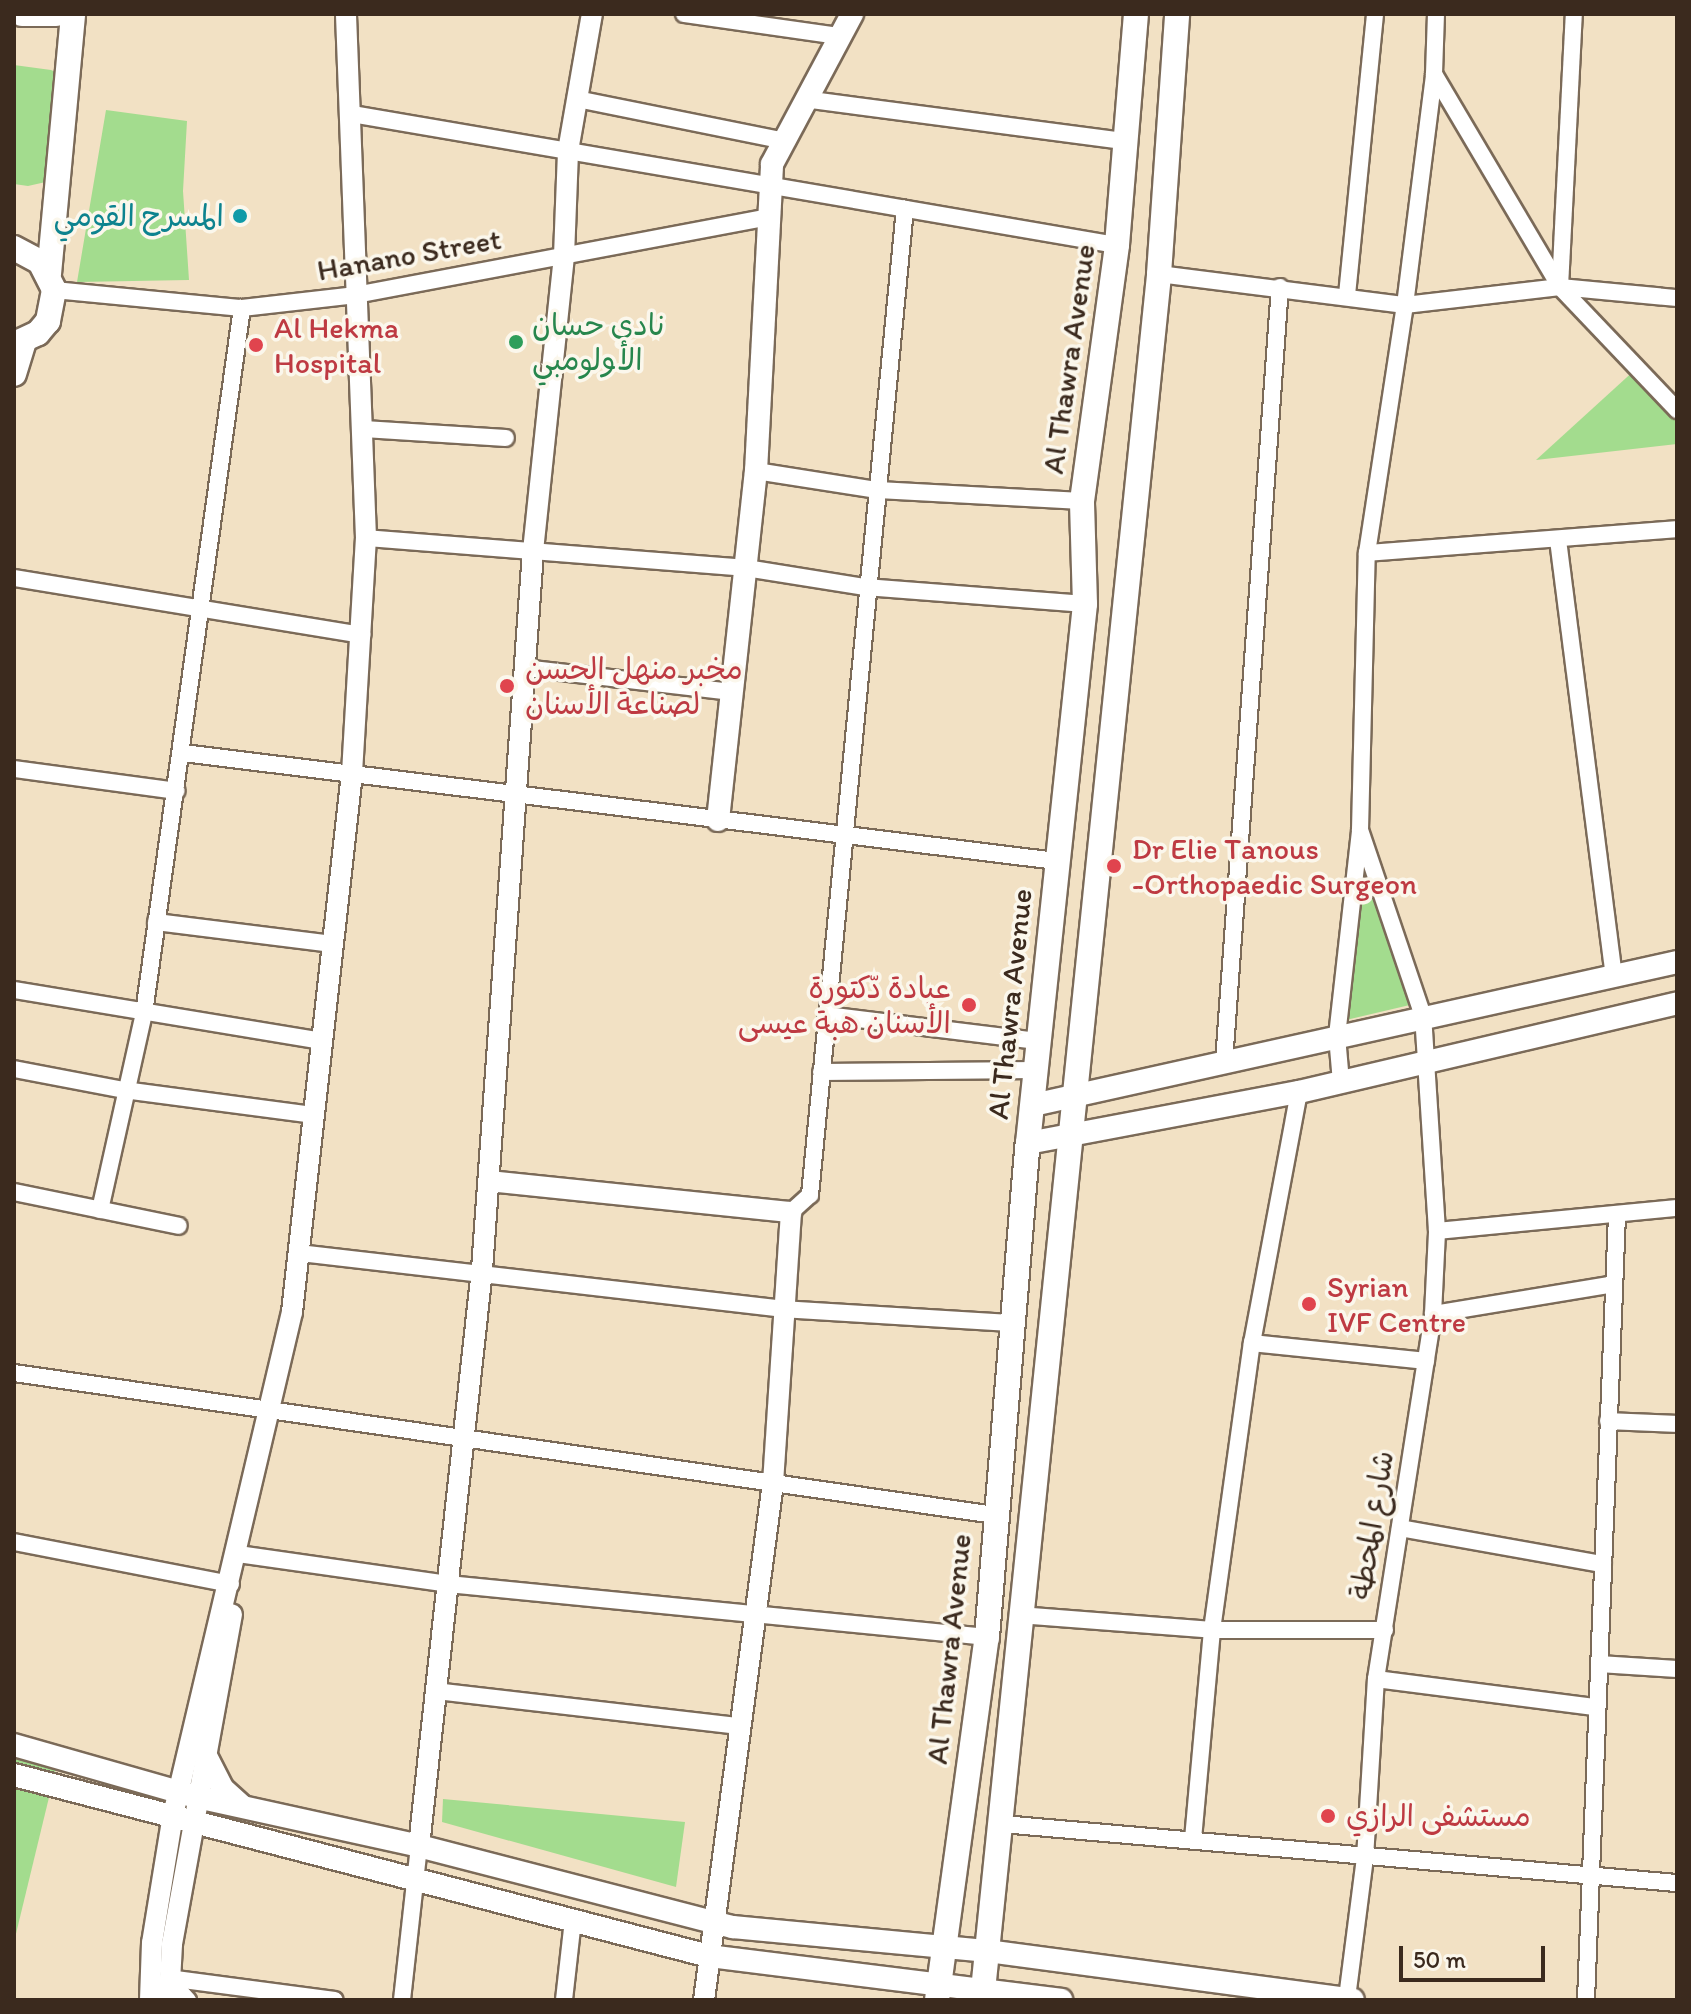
<!DOCTYPE html>
<meta charset="utf-8">
<style>
body{margin:0}
#map{position:relative;width:1691px;height:2014px;overflow:hidden;background:#f2e1c4;font-family:Itim,"Playpen Sans Arabic",sans-serif}
div>[style]{position:absolute}
.green>*{inset:0;background:#a3dc8e}
.roads{filter:drop-shadow(2px 0 #7b6a58) drop-shadow(-2px 0 #7b6a58) drop-shadow(0 2px #7b6a58) drop-shadow(0 -2px #7b6a58)}
.minor>*{height:16px;margin:-8px;padding:0 8px;transform-origin:8px;border-radius:8px;background:#fff}
.tertiary>*{height:20px;margin:-10px;padding:0 10px;transform-origin:10px;border-radius:10px;background:#fff}
.secondary>*{height:22px;margin:-11px;padding:0 11px;transform-origin:11px;border-radius:11px;background:#fff}
.primary>*{height:24px;margin:-12px;padding:0 12px;transform-origin:12px;border-radius:12px;background:#fff}
.dots>*{width:22px;height:22px;translate:-50% -50%;box-sizing:border-box;border:4px solid #fbf7ec;border-radius:50%}
span{translate:-50% -50%;white-space:nowrap;text-align:center;line-height:1.15;-webkit-text-stroke:7px #fbf7ec;paint-order:stroke}
.culture-label{font-size:30px;color:#0d838f}
.right{translate:-100% -50%;text-align:right}
.street-label{font-size:30px;color:#3b2a1e}
.leisure-label{font-size:30px;color:#27864d}
.left{translate:0 -50%;text-align:left}
.health-label{font-size:30px;color:#be3a42}
.frame{position:absolute;inset:0;border:16px solid #3b2a1e;pointer-events:none}
.scale{position:absolute;left:1399px;top:1946px;width:146px;height:36px;box-sizing:border-box;border:4px solid #3b2a1e;border-top:0;padding-left:10px;font-size:24px;line-height:28px;white-space:nowrap;color:#3b2a1e;-webkit-text-stroke:6px #fbf7ec;paint-order:stroke}
</style>
<div id="map">
<div class="green">
<i style="clip-path:polygon(14px 65px,51px 70px,67px 77px,50px 181px,28px 186px,14px 184px)"></i>
<i style="clip-path:polygon(106px 110px,187px 121px,183px 191px,189px 280px,77px 282px)"></i>
<i style="clip-path:polygon(1637px 368px,1677px 410px,1677px 444px,1536px 460px)"></i>
<i style="clip-path:polygon(1364px 858px,1414px 1004px,1346px 1020px)"></i>
<i style="clip-path:polygon(14px 1745px,59px 1756px,14px 1942px)"></i>
<i style="clip-path:polygon(443px 1799px,685px 1822px,676px 1887px,442px 1822px)"></i>
</div>
<div class="roads">
<div class="minor">
<i style="left:684px;top:14px;width:157px;rotate:8.1deg"></i>
<i style="left:1434px;top:74px;width:247px;rotate:59.4deg"></i>
<i style="left:1560px;top:287px;width:170px;rotate:46.4deg"></i>
<i style="left:577px;top:99px;width:208px;rotate:11.4deg"></i>
<i style="left:804px;top:99px;width:324px;rotate:7.5deg"></i>
<i style="left:352px;top:114px;width:776px;rotate:9.72deg"></i>
<i style="left:1159px;top:274px;width:248px;rotate:7.2deg"></i>
<i style="left:1405px;top:305px;width:156px;rotate:-6.6deg"></i>
<i style="left:1560px;top:287px;width:118px;rotate:5.4deg"></i>
<i style="left:1560px;top:287px;width:273px;rotate:-87.1deg"></i>
<i style="left:54px;top:290px;width:189px;rotate:5.5deg"></i>
<i style="left:242px;top:308px;width:115px;rotate:-6.5deg"></i>
<i style="left:356px;top:295px;width:420px;rotate:-10.7deg"></i>
<i style="left:1347px;top:295px;width:282px;rotate:-84.3deg"></i>
<i style="left:364px;top:429px;width:142px;rotate:3.6deg"></i>
<i style="left:756px;top:471px;width:123px;rotate:8.9deg"></i>
<i style="left:878px;top:490px;width:204px;rotate:3.1deg"></i>
<i style="left:366px;top:538px;width:381px;rotate:4.5deg"></i>
<i style="left:746px;top:568px;width:121px;rotate:9.1deg"></i>
<i style="left:865px;top:587px;width:221px;rotate:4.4deg"></i>
<i style="left:1558px;top:540px;width:441px;rotate:82.7deg"></i>
<i style="left:1367px;top:553px;width:311px;rotate:-4.4deg"></i>
<i style="left:14px;top:578px;width:353px;rotate:9.3deg"></i>
<i style="left:525px;top:668px;width:209px;rotate:6.6deg"></i>
<i style="left:183px;top:753px;width:880px;rotate:7.05deg"></i>
<i style="left:14px;top:769px;width:164px;rotate:7.7deg"></i>
<i style="left:156px;top:922px;width:178px;rotate:7.1deg"></i>
<i style="left:14px;top:990px;width:312px;rotate:9.4deg"></i>
<i style="left:826px;top:1015px;width:215px;rotate:7deg"></i>
<i style="left:1224px;top:1062px;width:777px;rotate:-85.87deg"></i>
<i style="left:14px;top:1069px;width:112px;rotate:10.8deg"></i>
<i style="left:124px;top:1090px;width:192px;rotate:7.5deg"></i>
<i style="left:821px;top:1072px;width:215px;rotate:-0.5deg"></i>
<i style="left:1341px;top:1082px;width:46px;rotate:-95deg"></i>
<i style="left:1337px;top:1036px;width:207px;rotate:-83.6deg"></i>
<i style="left:1360px;top:830px;width:277px;rotate:-88.6deg"></i>
<i style="left:1367px;top:553px;width:251px;rotate:-81.3deg"></i>
<i style="left:1405px;top:305px;width:233px;rotate:-82.8deg"></i>
<i style="left:1434px;top:74px;width:60px;rotate:-88.1deg"></i>
<i style="left:14px;top:1192px;width:168px;rotate:11.6deg"></i>
<i style="left:100px;top:1210px;width:202px;rotate:-77.4deg"></i>
<i style="left:144px;top:1013px;width:712px;rotate:-82.09deg"></i>
<i style="left:791px;top:1212px;width:25px;rotate:-42deg"></i>
<i style="left:810px;top:1195px;width:991px;rotate:-84.5deg"></i>
<i style="left:1437px;top:1231px;width:241px;rotate:-5.5deg"></i>
<i style="left:300px;top:1253px;width:484px;rotate:6.6deg"></i>
<i style="left:781px;top:1309px;width:230px;rotate:3.5deg"></i>
<i style="left:1433px;top:1314px;width:183px;rotate:-9.4deg"></i>
<i style="left:1252px;top:1343px;width:175px;rotate:5.9deg"></i>
<i style="left:14px;top:1373px;width:991px;rotate:8.24deg"></i>
<i style="left:1608px;top:1421px;width:69px;rotate:2.5deg"></i>
<i style="left:1400px;top:1528px;width:206px;rotate:10.1deg"></i>
<i style="left:14px;top:1542px;width:221px;rotate:11deg"></i>
<i style="left:238px;top:1554px;width:212px;rotate:8.1deg"></i>
<i style="left:448px;top:1584px;width:542px;rotate:5.62deg"></i>
<i style="left:1019px;top:1615px;width:194px;rotate:4.4deg"></i>
<i style="left:1212px;top:1630px;width:173px"></i>
<i style="left:1599px;top:1664px;width:78px;rotate:3.7deg"></i>
<i style="left:1376px;top:1679px;width:222px;rotate:7.3deg"></i>
<i style="left:436px;top:1691px;width:306px;rotate:6.6deg"></i>
<i style="left:1002px;top:1824px;width:678px;rotate:5deg"></i>
<i style="left:1193px;top:1839px;width:210px;rotate:-84.8deg"></i>
<i style="left:1212px;top:1630px;width:290px;rotate:-82.1deg"></i>
<i style="left:1252px;top:1343px;width:255px;rotate:-79.4deg"></i>
<i style="left:168px;top:1978px;width:168px;rotate:7.5deg"></i>
<i style="left:168px;top:1978px;width:30px;rotate:48deg"></i>
<i style="left:1347px;top:1998px;width:141px;rotate:-82.7deg"></i>
<i style="left:1365px;top:1858px;width:179px;rotate:-86.5deg"></i>
<i style="left:1376px;top:1679px;width:369px;rotate:-81.1deg"></i>
<i style="left:1433px;top:1314px;width:83px;rotate:-87.2deg"></i>
<i style="left:1437px;top:1231px;width:215px;rotate:-93.7deg"></i>
<i style="left:1423px;top:1016px;width:196px;rotate:-108.7deg"></i>
<i style="left:402px;top:2000px;width:155px;rotate:-83.7deg"></i>
<i style="left:564px;top:2000px;width:81px;rotate:-83.6deg"></i>
<i style="left:1586px;top:2000px;width:786px;rotate:-87.74deg"></i>
</div>
<div class="tertiary">
<i style="left:489px;top:1181px;width:304px;rotate:5.9deg"></i>
<i style="left:791px;top:1212px;width:272px;rotate:93.8deg"></i>
<i style="left:773px;top:1483px;width:522px;rotate:97.6deg"></i>
<i style="left:419px;top:1846px;width:579px;rotate:-83.76deg"></i>
<i style="left:482px;top:1270px;width:721px;rotate:-85.94deg"></i>
<i style="left:533px;top:551px;width:297px;rotate:-84deg"></i>
<i style="left:564px;top:256px;width:105px;rotate:-87.8deg"></i>
<i style="left:568px;top:151px;width:139px;rotate:-80.1deg"></i>
<i style="left:150px;top:2000px;width:57px;rotate:-88deg"></i>
<i style="left:152px;top:1943px;width:130px;rotate:-80.7deg"></i>
<i style="left:173px;top:1815px;width:517px;rotate:-76.69deg"></i>
<i style="left:292px;top:1312px;width:542px;rotate:-83.65deg"></i>
<i style="left:352px;top:773px;width:235px;rotate:-86.6deg"></i>
<i style="left:366px;top:538px;width:524px;rotate:-92.19deg"></i>
<i style="left:169px;top:2000px;width:56px;rotate:-86.9deg"></i>
<i style="left:172px;top:1944px;width:335px;rotate:-79.7deg"></i>
</div>
<div class="secondary">
<i style="left:718px;top:820px;width:351px;rotate:-83.8deg"></i>
<i style="left:756px;top:471px;width:307px;rotate:-87deg"></i>
<i style="left:772px;top:164px;width:170px;rotate:-61.9deg"></i>
<i style="left:1033px;top:1105px;width:660px;rotate:-12.52deg"></i>
<i style="left:1028px;top:1143px;width:276px;rotate:-10.7deg"></i>
<i style="left:1299px;top:1092px;width:388px;rotate:-13.2deg"></i>
<i style="left:14px;top:1745px;width:190px;rotate:15.9deg"></i>
<i style="left:197px;top:1797px;width:227px;rotate:12.4deg"></i>
<i style="left:419px;top:1846px;width:324px;rotate:14.5deg"></i>
<i style="left:733px;top:1927px;width:256px;rotate:5.4deg"></i>
<i style="left:988px;top:1951px;width:368px;rotate:7.6deg"></i>
<i style="left:205px;top:1754px;width:39px;rotate:63deg"></i>
<i style="left:223px;top:1789px;width:25px;rotate:42deg"></i>
<i style="left:14px;top:1775px;width:718px;rotate:14.6deg"></i>
<i style="left:709px;top:1956px;width:355px;rotate:7.1deg"></i>
</div>
<div class="primary">
<i style="left:22px;top:14px;width:34px"></i>
<i style="left:14px;top:248px;width:30px;rotate:28deg"></i>
<i style="left:40px;top:262px;width:31px;rotate:63deg"></i>
<i style="left:54px;top:290px;width:32px;rotate:101deg"></i>
<i style="left:48px;top:321px;width:16px;rotate:130deg"></i>
<i style="left:38px;top:333px;width:26px;rotate:155deg"></i>
<i style="left:49px;top:274px;width:261px;rotate:-84.7deg"></i>
<i style="left:14px;top:374px;width:34px;rotate:-73deg"></i>
<i style="left:937px;top:2000px;width:366px;rotate:-82.2deg"></i>
<i style="left:987px;top:1637px;width:496px;rotate:-85.3deg"></i>
<i style="left:1028px;top:1143px;width:542px;rotate:-83.96deg"></i>
<i style="left:1085px;top:604px;width:103px;rotate:-91.7deg"></i>
<i style="left:1082px;top:501px;width:258px;rotate:-82.2deg"></i>
<i style="left:1117px;top:245px;width:232px;rotate:-85.3deg"></i>
<i style="left:982px;top:2000px;width:1735px;rotate:-84.14deg"></i>
<i style="left:1159px;top:274px;width:261px;rotate:-86deg"></i>
</div>
</div>
<div class="dots">
<i style="left:240px;top:216px;background:#0f9aa8"></i>
<i style="left:516px;top:342px;background:#2e9e5b"></i>
<i style="left:256px;top:345px;background:#e0444e"></i>
<i style="left:507px;top:686px;background:#e0444e"></i>
<i style="left:1114px;top:866px;background:#e0444e"></i>
<i style="left:969px;top:1005px;background:#e0444e"></i>
<i style="left:1309px;top:1304px;background:#e0444e"></i>
<i style="left:1328px;top:1816px;background:#e0444e"></i>
</div>
<div class="culture-label">
<span class="right" style="left:224px;top:216px">المسرح القومي</span>
</div>
<div class="street-label">
<span style="left:409px;top:255px;rotate:-10deg">Hanano Street</span>
<span style="left:1069px;top:359px;rotate:-82deg">Al Thawra Avenue</span>
<span style="left:1010px;top:1004px;rotate:-84deg">Al Thawra Avenue</span>
<span style="left:1372px;top:1525px;rotate:-81deg">شارع المحطة</span>
<span style="left:949px;top:1649px;rotate:-84deg">Al Thawra Avenue</span>
</div>
<div class="leisure-label">
<span class="left" style="left:532px;top:342px">نادي حسان<br>الأولومبي</span>
</div>
<div class="health-label">
<span class="left" style="left:274px;top:345px">Al Hekma<br>Hospital</span>
<span class="left" style="left:525px;top:686px">مخبر منهل الحسن<br>لصناعة الأسنان</span>
<span class="left" style="left:1132px;top:866px">Dr Elie Tanous<br>-Orthopaedic Surgeon</span>
<span class="right" style="left:951px;top:1005px">عيادة دّكتورة<br>الأسنان هبة عيسى</span>
<span class="left" style="left:1327px;top:1304px">Syrian<br>IVF Centre</span>
<span class="left" style="left:1346px;top:1816px">مستشفى الرازي</span>
</div>
<div class="frame"></div>
<div class="scale">50 m</div>
</div>
